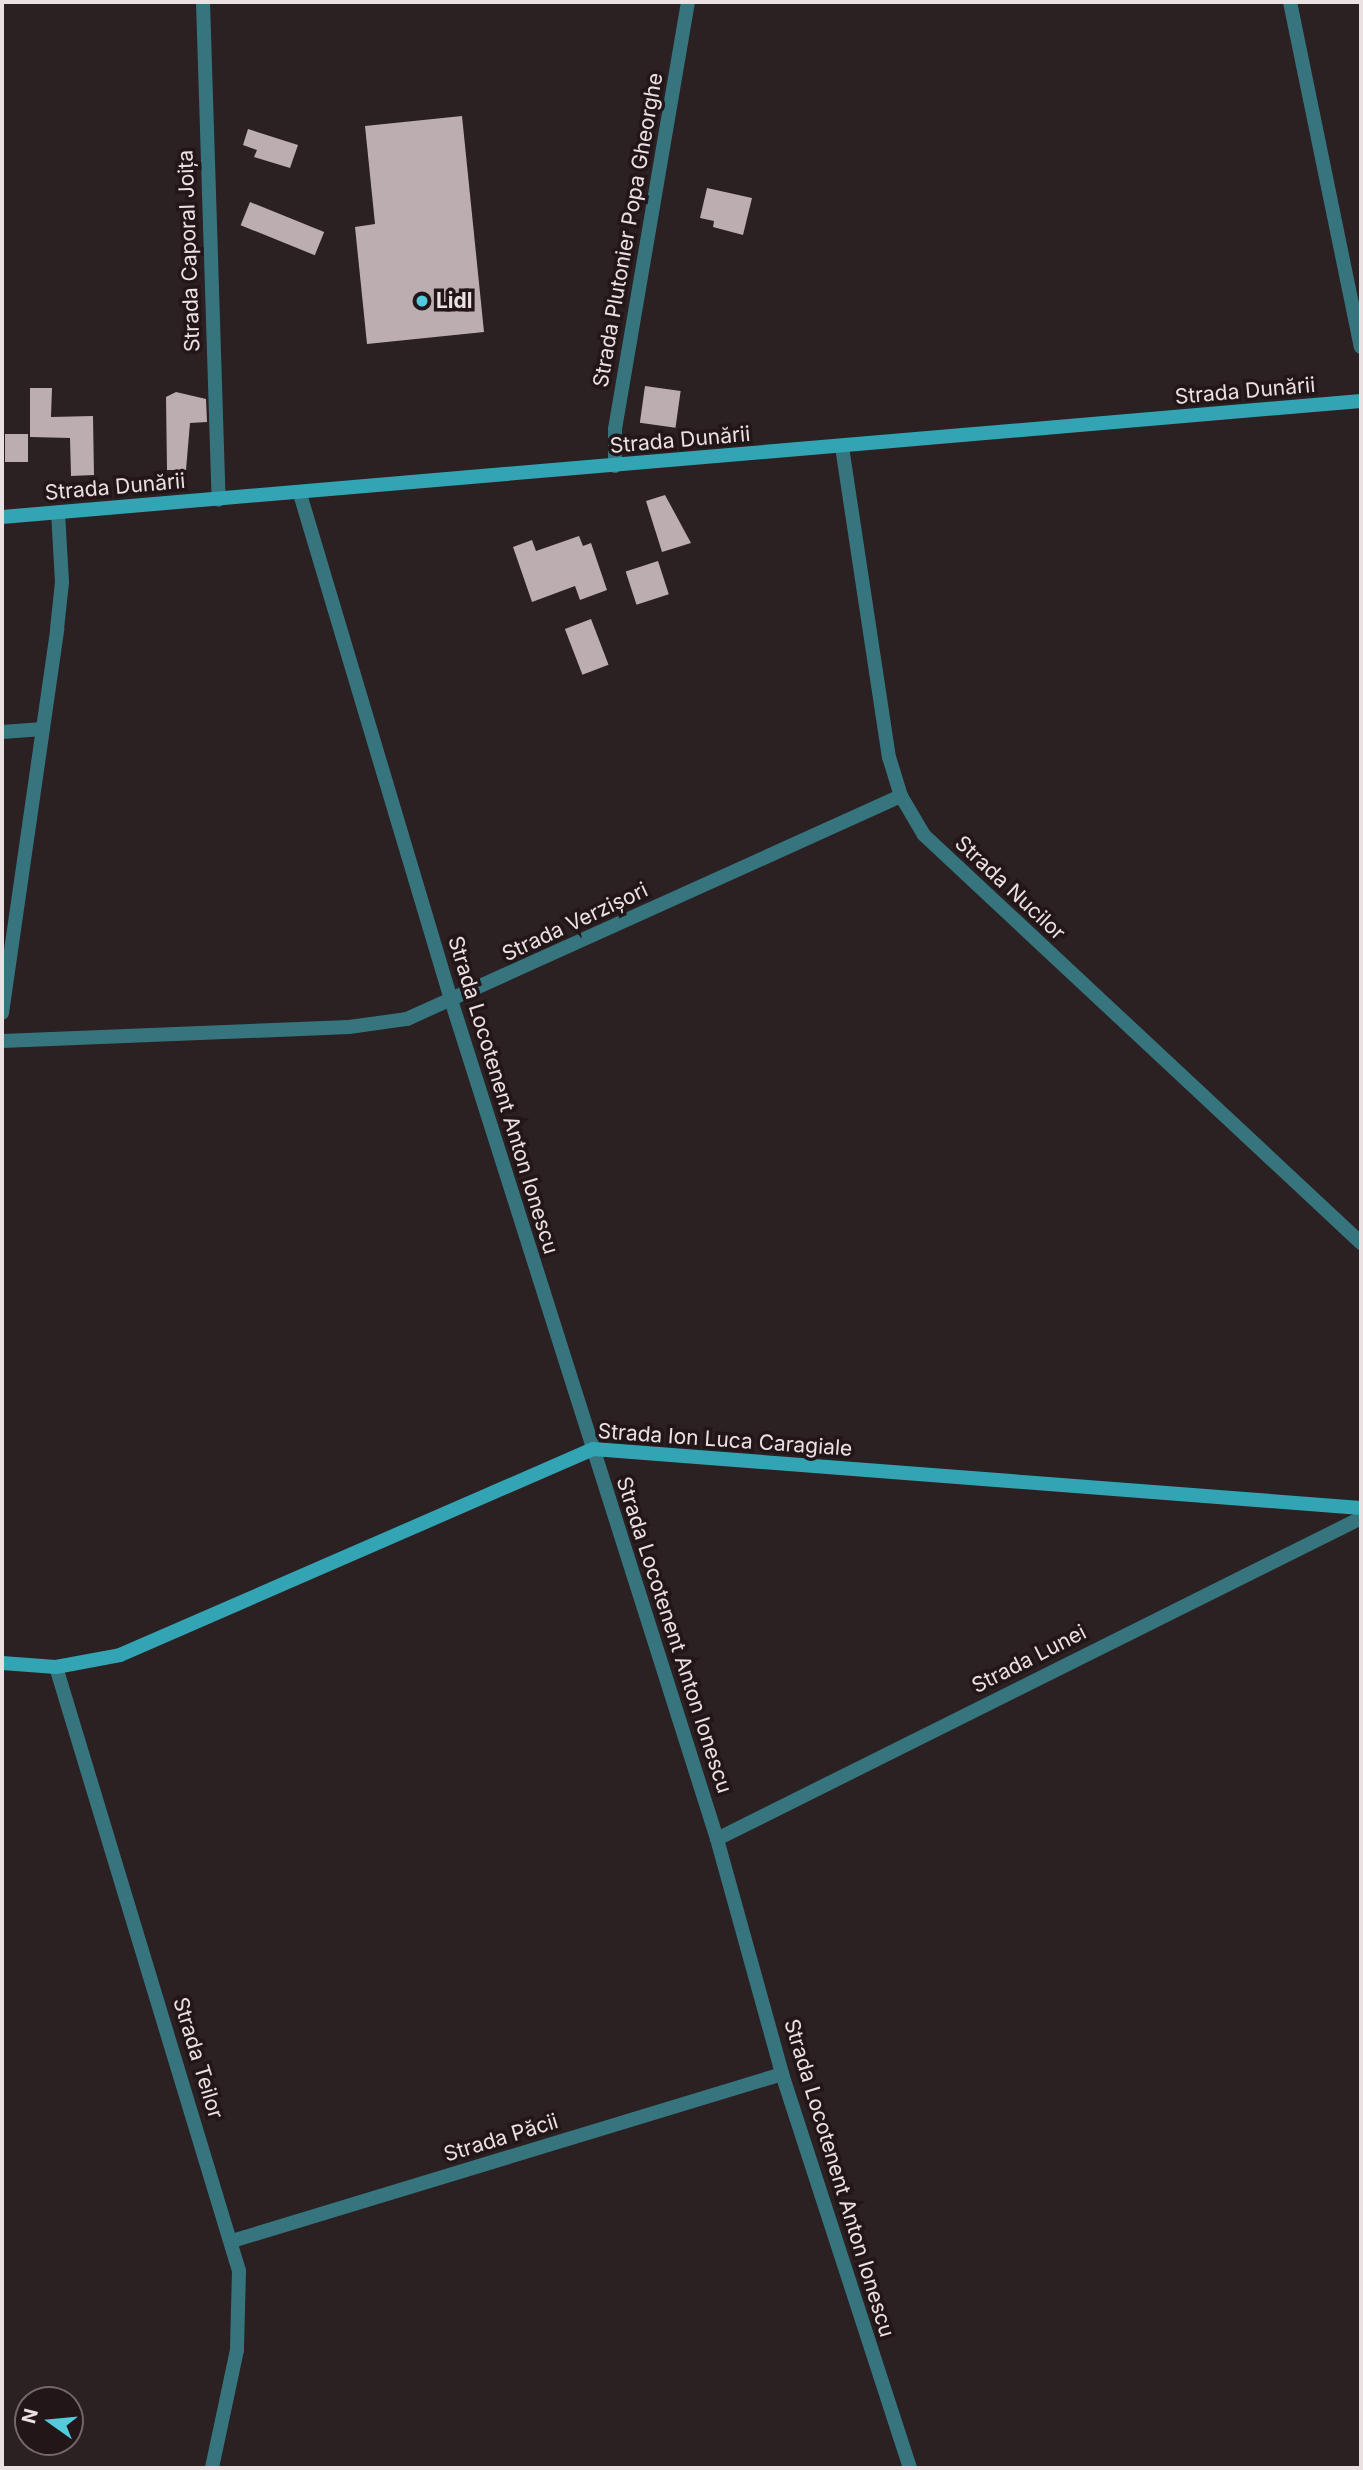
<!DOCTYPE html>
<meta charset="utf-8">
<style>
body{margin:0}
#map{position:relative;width:1363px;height:2470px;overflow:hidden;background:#2b2022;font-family:Inter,sans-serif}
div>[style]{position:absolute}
.building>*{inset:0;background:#bcadb0;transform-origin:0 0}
.street>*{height:14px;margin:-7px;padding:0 7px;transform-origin:7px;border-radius:7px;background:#36757e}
.secondary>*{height:14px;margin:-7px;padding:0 7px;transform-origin:7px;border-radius:7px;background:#33a4b3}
.dots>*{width:19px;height:19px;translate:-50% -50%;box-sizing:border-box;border:4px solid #221619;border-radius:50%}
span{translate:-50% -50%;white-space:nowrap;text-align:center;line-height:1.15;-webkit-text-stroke:7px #221619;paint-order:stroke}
.street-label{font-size:21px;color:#eae1e3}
.poi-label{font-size:21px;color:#eae1e3;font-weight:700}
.left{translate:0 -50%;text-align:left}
.frame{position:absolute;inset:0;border:4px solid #eae1e3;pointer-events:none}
.north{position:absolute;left:14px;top:2386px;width:70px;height:70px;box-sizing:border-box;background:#221619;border:2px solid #72676a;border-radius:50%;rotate:285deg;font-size:19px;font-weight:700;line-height:28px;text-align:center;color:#eae1e3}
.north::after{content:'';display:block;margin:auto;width:24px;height:32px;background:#53cbdc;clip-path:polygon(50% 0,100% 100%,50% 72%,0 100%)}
</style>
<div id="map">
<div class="building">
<i style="clip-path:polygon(462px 116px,484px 332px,367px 344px,355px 227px,375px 224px,365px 126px)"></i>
<i style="clip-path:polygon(248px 129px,298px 145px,290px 168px,254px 157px,257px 150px,243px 145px)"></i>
<i style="clip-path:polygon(707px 188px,752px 198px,743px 235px,713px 227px,714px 221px,700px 218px)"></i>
<i style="left:250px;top:202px;width:80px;height:25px;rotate:22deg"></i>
<i style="left:645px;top:386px;width:36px;height:37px;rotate:8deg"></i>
<i style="clip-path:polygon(30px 388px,52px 388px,51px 417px,93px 416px,94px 475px,71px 476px,70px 438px,30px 437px)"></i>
<i style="clip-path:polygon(176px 392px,206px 399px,207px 422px,190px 423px,186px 470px,167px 470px,166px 397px)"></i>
<i style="left:5px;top:434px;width:23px;height:28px"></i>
<i style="clip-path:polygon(665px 495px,691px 543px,662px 552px,646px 501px)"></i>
<i style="clip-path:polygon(579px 536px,583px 546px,591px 543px,607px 590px,580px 600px,575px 586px,532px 602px,513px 547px,532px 540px,536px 551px)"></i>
<i style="left:658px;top:561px;width:35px;height:34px;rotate:72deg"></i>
<i style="left:591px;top:619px;width:49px;height:28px;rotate:69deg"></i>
</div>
<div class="street">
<i style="left:203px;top:2px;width:498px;rotate:88.2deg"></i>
<i style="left:1290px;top:2px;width:352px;rotate:78.4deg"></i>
<i style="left:842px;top:447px;width:314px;rotate:81.4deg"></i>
<i style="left:889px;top:757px;width:41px;rotate:72.9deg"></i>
<i style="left:901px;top:796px;width:45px;rotate:59.5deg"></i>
<i style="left:924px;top:835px;width:598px;rotate:43.03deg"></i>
<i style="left:615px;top:466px;width:37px;rotate:-90deg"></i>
<i style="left:615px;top:429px;width:433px;rotate:-80.3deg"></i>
<i style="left:300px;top:494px;width:531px;rotate:73.37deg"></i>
<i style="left:452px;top:1003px;width:877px;rotate:72.41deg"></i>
<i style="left:717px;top:1839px;width:244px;rotate:74.5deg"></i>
<i style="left:782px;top:2074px;width:414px;rotate:72deg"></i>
<i style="left:2px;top:732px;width:41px;rotate:-4.2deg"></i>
<i style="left:2px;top:1013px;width:388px;rotate:-81.8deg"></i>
<i style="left:57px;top:629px;width:47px;rotate:-83.9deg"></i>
<i style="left:62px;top:582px;width:69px;rotate:-93.3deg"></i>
<i style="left:2px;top:1041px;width:347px;rotate:-2.3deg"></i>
<i style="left:349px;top:1027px;width:59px;rotate:-7.9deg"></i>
<i style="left:407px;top:1019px;width:542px;rotate:-24.3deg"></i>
<i style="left:56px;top:1667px;width:631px;rotate:73.14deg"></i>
<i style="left:239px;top:2271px;width:79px;rotate:91.5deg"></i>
<i style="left:237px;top:2350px;width:121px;rotate:102deg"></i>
<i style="left:717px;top:1839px;width:720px;rotate:-26.49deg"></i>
<i style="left:232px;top:2241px;width:575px;rotate:-16.89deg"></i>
</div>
<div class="secondary">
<i style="left:2px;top:517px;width:1364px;rotate:-4.88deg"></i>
<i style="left:2px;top:1663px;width:54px;rotate:4.2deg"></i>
<i style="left:56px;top:1667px;width:65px;rotate:-10.6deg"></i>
<i style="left:120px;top:1655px;width:516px;rotate:-23.53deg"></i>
<i style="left:593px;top:1449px;width:770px;rotate:4.39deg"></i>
</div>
<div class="dots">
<i style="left:422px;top:301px;background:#53cbdc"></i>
</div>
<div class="street-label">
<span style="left:628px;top:230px;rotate:-80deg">Strada Plutonier Popa Gheorghe</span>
<span style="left:189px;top:251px;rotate:-92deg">Strada Caporal Joița</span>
<span style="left:1245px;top:391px;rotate:-5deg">Strada Dunării</span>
<span style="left:680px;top:440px;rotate:-5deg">Strada Dunării</span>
<span style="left:115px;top:487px;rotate:-5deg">Strada Dunării</span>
<span style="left:1010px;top:888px;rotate:43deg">Strada Nucilor</span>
<span style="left:575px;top:922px;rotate:-25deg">Strada Verzișori</span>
<span style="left:503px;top:1095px;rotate:73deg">Strada Locotenent Anton Ionescu</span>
<span style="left:725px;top:1440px;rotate:4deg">Strada Ion Luca Caragiale</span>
<span style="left:674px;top:1635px;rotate:72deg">Strada Locotenent Anton Ionescu</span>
<span style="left:1029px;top:1659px;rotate:-27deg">Strada Lunei</span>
<span style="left:198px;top:2058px;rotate:73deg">Strada Teilor</span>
<span style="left:501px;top:2138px;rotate:-17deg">Strada Păcii</span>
<span style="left:839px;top:2178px;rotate:73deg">Strada Locotenent Anton Ionescu</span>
</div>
<div class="poi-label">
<span class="left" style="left:436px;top:301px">Lidl</span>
</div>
<div class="frame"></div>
<div class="north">N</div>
</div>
